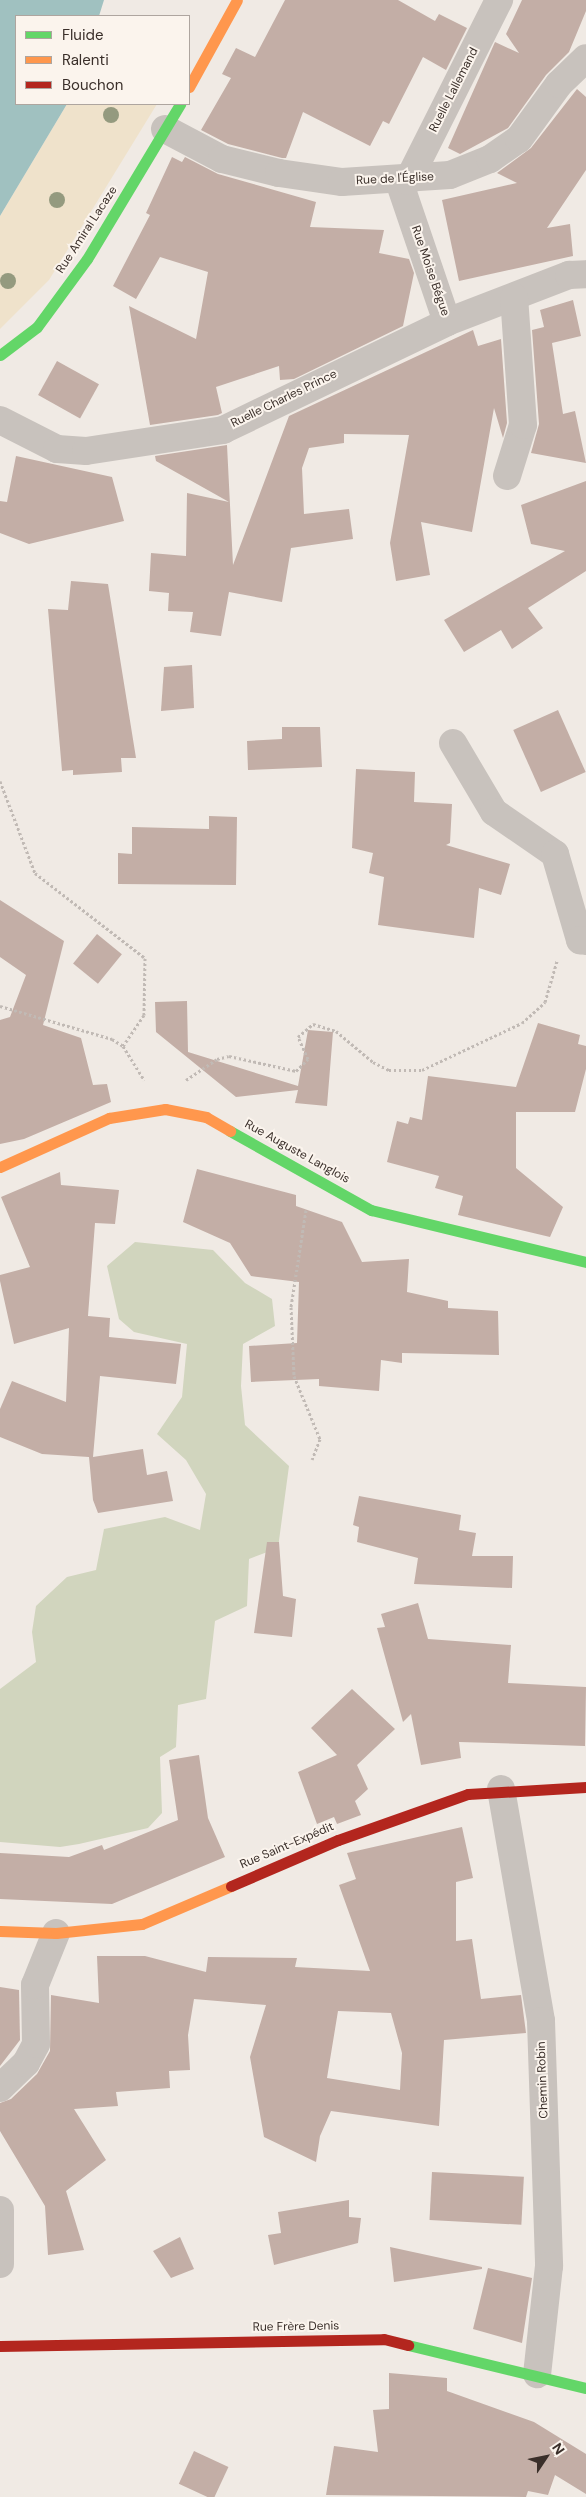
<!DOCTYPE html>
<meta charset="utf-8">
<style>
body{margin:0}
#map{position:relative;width:586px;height:2497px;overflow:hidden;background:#f0eae4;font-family:"DM Sans",sans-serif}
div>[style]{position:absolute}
.green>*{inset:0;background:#d1d5be}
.sand>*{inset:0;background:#efe2cb}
.water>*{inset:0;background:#a0c1c0}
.building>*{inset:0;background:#c3aea6;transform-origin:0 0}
.path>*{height:3px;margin-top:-1.5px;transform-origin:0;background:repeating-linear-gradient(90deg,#c1bab5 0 2.5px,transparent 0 5px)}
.street>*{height:28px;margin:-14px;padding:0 14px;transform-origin:14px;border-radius:14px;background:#c8c2bd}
.fast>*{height:11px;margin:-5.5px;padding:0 5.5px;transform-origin:5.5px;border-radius:5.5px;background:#63d668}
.slow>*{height:11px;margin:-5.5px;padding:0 5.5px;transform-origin:5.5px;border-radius:5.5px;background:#ff974d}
.jam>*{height:11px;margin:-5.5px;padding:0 5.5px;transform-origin:5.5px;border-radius:5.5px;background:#b3261e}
.trees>*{width:16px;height:16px;margin:-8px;border-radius:50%;background:#949a7f}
span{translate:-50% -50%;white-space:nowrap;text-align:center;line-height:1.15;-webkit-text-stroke:4px #fbf4ed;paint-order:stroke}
.street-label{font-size:12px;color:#3a2f2a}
.legend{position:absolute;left:15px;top:15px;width:175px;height:90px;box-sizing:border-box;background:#fbf4ed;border:1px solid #aea59f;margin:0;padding:6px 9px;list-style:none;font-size:15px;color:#3a2f2a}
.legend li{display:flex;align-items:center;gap:10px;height:25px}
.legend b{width:25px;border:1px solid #aea59f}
.north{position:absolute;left:521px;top:2432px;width:50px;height:50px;-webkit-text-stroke:4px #fbf4ed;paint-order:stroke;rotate:56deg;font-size:14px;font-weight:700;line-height:20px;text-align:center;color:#3a2f2a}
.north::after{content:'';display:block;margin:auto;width:18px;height:22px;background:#3a2f2a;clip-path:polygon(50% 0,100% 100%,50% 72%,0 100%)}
</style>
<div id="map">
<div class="green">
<i style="clip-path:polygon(135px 1242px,213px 1250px,245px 1283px,272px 1299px,275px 1326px,243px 1344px,241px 1386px,245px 1425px,289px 1466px,278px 1548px,249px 1559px,247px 1606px,215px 1621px,206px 1699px,178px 1705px,176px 1747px,160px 1757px,162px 1813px,148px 1828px,79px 1844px,60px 1847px,0 1842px,0 1689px,36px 1662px,32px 1632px,36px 1606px,67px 1577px,96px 1570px,104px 1529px,165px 1517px,200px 1530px,206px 1494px,186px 1460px,157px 1434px,182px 1397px,187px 1344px,134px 1332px,119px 1319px,107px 1266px)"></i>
</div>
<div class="sand">
<i style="clip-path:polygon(67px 104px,157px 104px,49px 280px,0 329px,0 216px)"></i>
</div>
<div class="water">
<i style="clip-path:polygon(0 0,104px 0,99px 16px,16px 16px,16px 104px,67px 104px,0 216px)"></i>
</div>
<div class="building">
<i style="clip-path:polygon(285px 0,398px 0,435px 21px,439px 14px,467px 28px,446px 70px,423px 57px,389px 124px,383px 121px,370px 146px,303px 112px,286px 158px,282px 158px,228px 144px,201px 130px,231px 78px,222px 74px,236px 48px,255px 57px)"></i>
<i style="clip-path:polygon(522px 0,586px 0,586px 11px,569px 52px,546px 75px,508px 128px,460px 154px,448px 148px,495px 42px,519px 53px,506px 34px)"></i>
<i style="clip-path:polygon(577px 89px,586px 97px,586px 170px,547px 228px,570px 224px,573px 256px,459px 281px,442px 200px,517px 183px,497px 173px,531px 148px)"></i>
<i style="clip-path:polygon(172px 157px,182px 162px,185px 157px,218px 174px,316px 202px,310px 227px,384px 230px,379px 253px,409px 259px,414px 273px,403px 326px,294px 379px,280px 380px,279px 366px,216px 387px,222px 413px,218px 415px,150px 425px,129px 306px,196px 339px,208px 272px,160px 257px,136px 299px,113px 286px,150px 215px,146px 213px)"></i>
<i style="clip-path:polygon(573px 300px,581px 336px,552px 343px,563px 414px,575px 411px,586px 463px,531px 453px,539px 424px,532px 330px,544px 327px,540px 310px)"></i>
<i style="clip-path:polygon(473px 330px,478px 346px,501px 339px,507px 423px,503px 438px,494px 408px,472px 532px,421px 522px,430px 575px,396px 581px,390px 543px,409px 435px,344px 434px,344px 443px,309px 448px,302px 468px,304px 514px,349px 509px,353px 539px,291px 548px,282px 602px,229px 592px,221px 636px,190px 632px,193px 612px,168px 611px,169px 593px,149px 591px,151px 553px,186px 556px,187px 493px,229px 502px,156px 461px,155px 456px,227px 445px,233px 565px,289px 416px)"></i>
<i style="left:57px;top:361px;width:48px;height:39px;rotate:29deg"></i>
<i style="clip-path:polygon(16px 456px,112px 477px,124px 521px,29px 544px,0 533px,0 501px,7px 502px)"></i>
<i style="clip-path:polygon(586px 481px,586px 571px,528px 608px,543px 628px,512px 649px,501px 630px,464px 652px,444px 620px,565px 551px,531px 544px,521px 505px)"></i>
<i style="clip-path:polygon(71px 581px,108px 584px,136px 758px,121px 758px,122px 772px,73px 775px,73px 770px,62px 771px,48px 609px,68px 610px)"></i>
<i style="clip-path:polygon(192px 665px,194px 708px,161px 711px,164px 667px)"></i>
<i style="left:558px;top:710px;width:68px;height:49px;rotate:66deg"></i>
<i style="clip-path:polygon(282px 727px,320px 727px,322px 767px,248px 770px,247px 741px,282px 739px)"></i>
<i style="clip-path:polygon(356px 769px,415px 772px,414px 802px,452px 804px,450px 843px,446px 845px,510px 864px,501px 895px,479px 888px,474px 938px,378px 925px,384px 877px,369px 873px,373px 853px,352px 848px)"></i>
<i style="clip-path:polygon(209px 816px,237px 817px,236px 885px,118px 884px,118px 853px,132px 854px,132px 827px,209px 829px)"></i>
<i style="clip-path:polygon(0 900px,64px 941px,43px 1025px,81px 1038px,93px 1085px,107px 1084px,111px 1102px,24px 1139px,0 1144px,0 1020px,10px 1017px,26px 975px,0 957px)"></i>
<i style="left:97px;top:934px;width:32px;height:38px;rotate:39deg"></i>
<i style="clip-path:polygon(187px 1001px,188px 1052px,298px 1086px,308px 1030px,333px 1032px,327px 1106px,295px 1103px,298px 1090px,236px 1097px,156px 1032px,155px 1002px)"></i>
<i style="clip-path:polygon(538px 1023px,580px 1035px,578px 1044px,586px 1046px,586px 1069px,575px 1112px,516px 1112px,516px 1168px,563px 1207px,550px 1237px,458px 1215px,463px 1196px,435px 1188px,439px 1176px,387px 1162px,397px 1121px,408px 1124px,410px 1117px,422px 1120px,428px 1076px,516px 1087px)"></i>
<i style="clip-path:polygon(197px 1169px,296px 1195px,296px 1206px,342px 1222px,362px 1262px,409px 1259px,407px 1292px,448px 1301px,448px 1308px,498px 1311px,499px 1355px,402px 1353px,402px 1363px,381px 1360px,379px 1391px,319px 1386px,319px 1379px,251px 1382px,249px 1346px,297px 1343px,299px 1282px,251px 1276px,230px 1243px,183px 1222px)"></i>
<i style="clip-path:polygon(60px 1172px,61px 1185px,119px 1190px,115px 1224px,95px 1223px,88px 1316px,110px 1318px,109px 1337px,181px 1344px,176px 1384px,100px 1376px,93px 1457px,143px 1449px,147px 1475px,167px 1471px,173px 1501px,98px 1513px,93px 1500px,89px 1457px,42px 1454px,0 1437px,0 1409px,12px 1381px,66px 1402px,69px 1328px,14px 1344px,0 1281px,0 1275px,30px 1267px,1px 1197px)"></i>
<i style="clip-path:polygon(359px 1496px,461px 1515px,459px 1530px,476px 1533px,472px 1556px,513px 1556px,512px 1588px,414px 1584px,418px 1558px,357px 1542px,359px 1527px,353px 1525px)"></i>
<i style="clip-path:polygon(267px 1542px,279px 1542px,283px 1596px,296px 1599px,292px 1637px,254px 1633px)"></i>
<i style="clip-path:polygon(418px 1603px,428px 1639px,511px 1645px,508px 1683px,586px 1687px,585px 1746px,459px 1742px,461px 1758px,421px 1765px,411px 1714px,403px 1722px,377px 1628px,385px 1627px,381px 1614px)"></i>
<i style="clip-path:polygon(352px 1689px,395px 1729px,357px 1765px,368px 1789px,355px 1801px,361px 1815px,337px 1824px,334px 1817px,317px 1824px,298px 1772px,337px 1755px,311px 1728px)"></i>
<i style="clip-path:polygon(199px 1755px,208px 1818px,225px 1857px,112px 1904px,0 1899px,0 1853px,69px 1857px,102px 1845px,104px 1850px,178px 1820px,169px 1760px)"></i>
<i style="clip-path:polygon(evenodd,462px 1827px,473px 1878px,456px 1882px,456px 1941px,472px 1939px,481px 1999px,521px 1995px,526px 2033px,444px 2040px,439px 2126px,331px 2111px,320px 2136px,316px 2162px,264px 2137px,250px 2057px,266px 2005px,194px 1999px,188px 2035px,190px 2070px,169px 2071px,170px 2088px,116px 2092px,118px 2106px,74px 2109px,106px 2160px,66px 2191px,84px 2250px,48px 2255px,45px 2206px,0 2131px,0 2103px,11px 2099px,37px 2074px,50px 2051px,51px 1995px,99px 2003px,97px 1956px,145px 1956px,206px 1972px,208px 1957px,297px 1958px,295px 1967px,370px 1971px,339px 1885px,356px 1879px,347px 1853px,462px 1827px,338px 2011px,391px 2013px,402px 2053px,400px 2090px,327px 2078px,338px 2011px)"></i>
<i style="clip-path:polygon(0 1987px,19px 1990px,20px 2040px,0 2066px)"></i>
<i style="left:432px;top:2172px;width:92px;height:48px;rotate:3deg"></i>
<i style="clip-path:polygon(349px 2200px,349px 2217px,361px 2218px,358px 2243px,274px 2265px,268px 2235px,281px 2233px,278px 2212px)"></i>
<i style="clip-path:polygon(180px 2237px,194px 2269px,171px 2278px,153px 2251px)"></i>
<i style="clip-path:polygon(390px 2247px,482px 2267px,482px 2269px,394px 2282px)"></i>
<i style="clip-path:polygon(488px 2268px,532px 2278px,522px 2343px,473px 2329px)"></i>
<i style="clip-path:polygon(389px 2373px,447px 2378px,447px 2391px,534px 2422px,586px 2454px,586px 2494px,555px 2475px,548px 2495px,528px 2491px,526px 2497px,326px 2495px,334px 2446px,378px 2452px,373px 2410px,389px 2409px)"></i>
<i style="left:194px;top:2451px;width:38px;height:36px;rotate:25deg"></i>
</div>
<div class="path">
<i style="left:0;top:781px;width:98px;rotate:69.2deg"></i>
<i style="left:35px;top:873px;width:139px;rotate:37.7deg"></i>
<i style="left:145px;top:958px;width:57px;rotate:91deg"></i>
<i style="left:144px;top:1015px;width:37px;rotate:124deg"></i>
<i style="left:0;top:1006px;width:117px;rotate:16.4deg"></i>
<i style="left:112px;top:1039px;width:13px;rotate:32deg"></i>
<i style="left:123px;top:1046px;width:40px;rotate:58deg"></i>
<i style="left:186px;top:1080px;width:37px;rotate:-34deg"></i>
<i style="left:217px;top:1059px;width:12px;rotate:-14deg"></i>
<i style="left:229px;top:1056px;width:69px;rotate:12.6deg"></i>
<i style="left:296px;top:1071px;width:17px;rotate:-45deg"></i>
<i style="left:308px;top:1059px;width:24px;rotate:-114deg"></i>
<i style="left:298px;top:1037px;width:20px;rotate:-41deg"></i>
<i style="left:313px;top:1024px;width:24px;rotate:17deg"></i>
<i style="left:336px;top:1031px;width:48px;rotate:40deg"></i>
<i style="left:373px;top:1062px;width:18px;rotate:27deg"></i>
<i style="left:389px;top:1070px;width:33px"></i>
<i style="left:422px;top:1070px;width:110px;rotate:-25.2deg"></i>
<i style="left:522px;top:1023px;width:31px;rotate:-42deg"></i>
<i style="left:545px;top:1002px;width:43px;rotate:-73.7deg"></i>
<i style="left:306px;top:1210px;width:98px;rotate:98.8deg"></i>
<i style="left:291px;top:1307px;width:69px;rotate:87.5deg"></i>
<i style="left:294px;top:1376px;width:68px;rotate:67.6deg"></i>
<i style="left:320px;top:1439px;width:22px;rotate:111deg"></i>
</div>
<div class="street">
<i style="left:165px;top:129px;width:64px;rotate:27.8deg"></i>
<i style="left:222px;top:159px;width:59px;rotate:13.8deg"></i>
<i style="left:279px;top:173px;width:64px;rotate:8.1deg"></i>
<i style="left:342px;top:182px;width:108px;rotate:-3.7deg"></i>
<i style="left:450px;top:175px;width:43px;rotate:-21.8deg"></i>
<i style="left:490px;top:159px;width:35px;rotate:-35deg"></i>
<i style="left:519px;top:139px;width:68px;rotate:-54deg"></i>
<i style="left:559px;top:84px;width:37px;rotate:-44deg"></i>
<i style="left:399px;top:181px;width:149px;rotate:71.2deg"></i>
<i style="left:447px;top:322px;width:131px;rotate:-21.1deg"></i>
<i style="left:569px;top:275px;width:17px;rotate:-3deg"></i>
<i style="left:408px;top:181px;width:203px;rotate:-63.3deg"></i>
<i style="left:0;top:420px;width:64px;rotate:27deg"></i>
<i style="left:57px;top:449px;width:29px;rotate:4deg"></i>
<i style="left:86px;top:451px;width:139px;rotate:-8.7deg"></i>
<i style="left:223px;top:430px;width:249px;rotate:-25.7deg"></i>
<i style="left:507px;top:476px;width:53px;rotate:-72.6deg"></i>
<i style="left:523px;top:425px;width:128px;rotate:-94deg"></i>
<i style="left:453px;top:743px;width:80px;rotate:59.3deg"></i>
<i style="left:494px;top:812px;width:74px;rotate:34.5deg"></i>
<i style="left:555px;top:854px;width:90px;rotate:73.8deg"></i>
<i style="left:580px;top:940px;width:6px;rotate:9deg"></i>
<i style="left:501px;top:1789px;width:235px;rotate:80.2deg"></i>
<i style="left:541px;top:2021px;width:245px;rotate:88.1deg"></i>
<i style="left:549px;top:2266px;width:109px;rotate:96.3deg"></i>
<i style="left:0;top:2088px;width:36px;rotate:-44deg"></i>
<i style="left:26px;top:2063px;width:21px;rotate:-62deg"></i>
<i style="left:36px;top:2044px;width:59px;rotate:-91deg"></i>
<i style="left:35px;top:1985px;width:56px;rotate:-68deg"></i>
<i style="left:0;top:2210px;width:54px;rotate:90deg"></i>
</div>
<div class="fast">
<i style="left:0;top:355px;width:46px;rotate:-37.1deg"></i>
<i style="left:37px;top:327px;width:84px;rotate:-53.7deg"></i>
<i style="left:87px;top:259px;width:181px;rotate:-59deg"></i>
<i style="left:230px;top:1131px;width:162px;rotate:29.3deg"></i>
<i style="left:371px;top:1210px;width:221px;rotate:13.6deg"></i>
<i style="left:408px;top:2345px;width:183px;rotate:13.6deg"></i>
</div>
<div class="slow">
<i style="left:189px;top:87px;width:99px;rotate:-61.1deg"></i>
<i style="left:0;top:1167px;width:120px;rotate:-24.2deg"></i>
<i style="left:109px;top:1118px;width:57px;rotate:-9.1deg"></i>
<i style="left:165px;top:1109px;width:42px;rotate:11deg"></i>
<i style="left:206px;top:1117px;width:28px;rotate:30deg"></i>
<i style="left:0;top:1931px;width:56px;rotate:2deg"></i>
<i style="left:56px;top:1933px;width:86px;rotate:-6deg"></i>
<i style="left:142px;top:1924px;width:97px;rotate:-23.1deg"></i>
</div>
<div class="jam">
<i style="left:231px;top:1886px;width:116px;rotate:-23.3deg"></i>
<i style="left:338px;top:1840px;width:138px;rotate:-19.5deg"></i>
<i style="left:468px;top:1794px;width:118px;rotate:-3.4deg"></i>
<i style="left:0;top:2346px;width:384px;rotate:-1deg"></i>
<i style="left:384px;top:2339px;width:25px;rotate:14deg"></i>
</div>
<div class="trees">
<i style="left:111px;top:115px"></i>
<i style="left:57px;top:200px"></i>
<i style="left:8px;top:281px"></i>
</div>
<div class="street-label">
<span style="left:454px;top:90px;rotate:-63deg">Ruelle Lallemand</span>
<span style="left:395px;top:179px;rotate:-3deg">Rue de l'Église</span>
<span style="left:87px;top:230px;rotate:-57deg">Rue Amiral Lacaze</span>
<span style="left:430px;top:271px;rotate:71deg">Rue Moise Bégue</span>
<span style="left:284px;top:399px;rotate:-26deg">Ruelle Charles Prince</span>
<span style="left:297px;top:1152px;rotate:29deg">Rue Auguste Langlois</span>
<span style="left:287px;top:1846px;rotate:-23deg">Rue Saint-Expédit</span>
<span style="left:543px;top:2080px;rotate:-92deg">Chemin Robin</span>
<span style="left:296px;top:2327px;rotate:-1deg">Rue Frère Denis</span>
</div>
<ul class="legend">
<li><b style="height:6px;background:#63d668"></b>Fluide</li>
<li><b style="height:6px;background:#ff974d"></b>Ralenti</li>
<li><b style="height:6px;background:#b3261e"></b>Bouchon</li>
</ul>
<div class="north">N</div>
</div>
